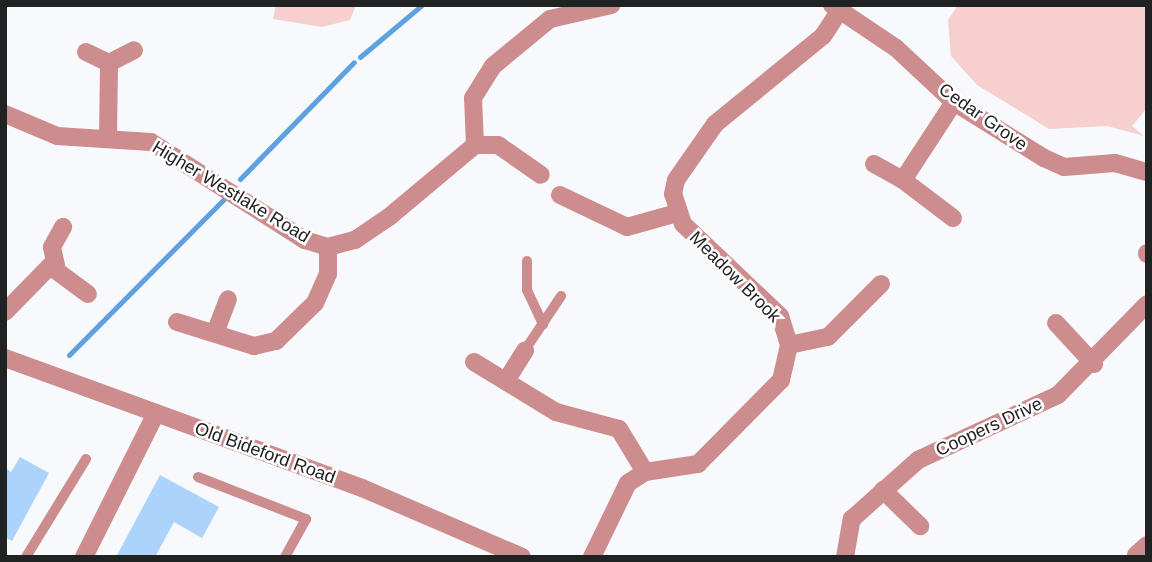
<!DOCTYPE html>
<style>
body{margin:0}
#map{position:relative;width:1152px;height:562px;overflow:hidden;background:#f7f9fc;font-family:Arial,sans-serif}
div>[style]{position:absolute}
.green>*{inset:0;background:#f7cfcf}
.stream>*{height:5px;margin:-2.5px;padding:0 2.5px;transform-origin:2.5px;border-radius:2.5px;background:#5da1e0}
.building>*{inset:0;background:#abd3fb}
.service>*{height:10px;margin:-5px;padding:0 5px;transform-origin:5px;border-radius:5px;background:#cd8c8d}
.minor>*{height:18px;margin:-9px;padding:0 9px;transform-origin:9px;border-radius:9px;background:#cd8c8d}
.tertiary>*{height:18px;margin:-9px;padding:0 9px;transform-origin:9px;border-radius:9px;background:#cd8c8d}
span{translate:-50% -50%;white-space:nowrap;text-align:center;line-height:1.15;-webkit-text-stroke:5px #fff;paint-order:stroke}
.street-label{font-size:18px;color:#212222}
.frame{position:absolute;inset:0;border:7px solid #212222;pointer-events:none}
</style>
<div id="map">
<div class="green">
<i style="clip-path:polygon(276px 5px,356px 5px,350px 20px,322px 27px,273px 19px)"></i>
<i style="clip-path:polygon(958px 5px,1146px 5px,1147px 108px,1132px 126px,1144px 136px,1107px 126px,1049px 129px,977px 85px,951px 56px,948px 20px)"></i>
</div>
<div class="stream">
<i style="left:360px;top:57px;width:81px;rotate:-40deg"></i>
<i style="left:240px;top:179px;width:163px;rotate:-45.7deg"></i>
<i style="left:69px;top:355px;width:220px;rotate:-45.2deg"></i>
</div>
<div class="building">
<i style="clip-path:polygon(20px 457px,49px 473px,12px 541px,5px 537px,5px 468px,11px 472px)"></i>
<i style="clip-path:polygon(160px 475px,219px 507px,202px 538px,174px 522px,155px 557px,116px 557px)"></i>
</div>
<div class="service">
<i style="left:527px;top:261px;width:29px;rotate:90deg"></i>
<i style="left:527px;top:290px;width:38px;rotate:65deg"></i>
<i style="left:525px;top:350px;width:65px;rotate:-56.3deg"></i>
<i style="left:198px;top:477px;width:116px;rotate:21.3deg"></i>
<i style="left:306px;top:519px;width:43px;rotate:118.9deg"></i>
<i style="left:26px;top:557px;width:115px;rotate:-58.5deg"></i>
</div>
<div class="minor">
<i style="left:832px;top:5px;width:77px;rotate:33.9deg"></i>
<i style="left:896px;top:48px;width:79px;rotate:43deg"></i>
<i style="left:954px;top:102px;width:106px;rotate:31.9deg"></i>
<i style="left:1044px;top:158px;width:22px;rotate:24deg"></i>
<i style="left:1064px;top:167px;width:51px;rotate:-4.5deg"></i>
<i style="left:1115px;top:163px;width:33px;rotate:16deg"></i>
<i style="left:86px;top:52px;width:25px;rotate:26deg"></i>
<i style="left:5px;top:114px;width:56px;rotate:22.9deg"></i>
<i style="left:57px;top:136px;width:94px;rotate:3.7deg"></i>
<i style="left:151px;top:142px;width:183px;rotate:32.5deg"></i>
<i style="left:305px;top:240px;width:24px;rotate:17deg"></i>
<i style="left:328px;top:247px;width:28px;rotate:-15deg"></i>
<i style="left:355px;top:240px;width:41px;rotate:-34.1deg"></i>
<i style="left:389px;top:217px;width:112px;rotate:-39.9deg"></i>
<i style="left:475px;top:145px;width:23px"></i>
<i style="left:498px;top:145px;width:52px;rotate:34.9deg"></i>
<i style="left:108px;top:137px;width:74px;rotate:-89.2deg"></i>
<i style="left:109px;top:63px;width:28px;rotate:-27deg"></i>
<i style="left:475px;top:145px;width:47px;rotate:-92.4deg"></i>
<i style="left:473px;top:98px;width:38px;rotate:-58deg"></i>
<i style="left:493px;top:66px;width:74px;rotate:-39.5deg"></i>
<i style="left:550px;top:19px;width:63px;rotate:-12.9deg"></i>
<i style="left:874px;top:164px;width:33px;rotate:29deg"></i>
<i style="left:560px;top:195px;width:74px;rotate:25.5deg"></i>
<i style="left:627px;top:227px;width:52px;rotate:-15.6deg"></i>
<i style="left:953px;top:218px;width:63px;rotate:-142.8deg"></i>
<i style="left:903px;top:180px;width:93px;rotate:-56.8deg"></i>
<i style="left:1147px;top:253px;width:1px;rotate:90deg"></i>
<i style="left:56px;top:265px;width:18px;rotate:-103deg"></i>
<i style="left:52px;top:247px;width:23px;rotate:-61deg"></i>
<i style="left:5px;top:312px;width:64px;rotate:-45.6deg"></i>
<i style="left:50px;top:266px;width:47px;rotate:36.4deg"></i>
<i style="left:177px;top:322px;width:81px;rotate:17.3deg"></i>
<i style="left:254px;top:346px;width:23px;rotate:-13deg"></i>
<i style="left:276px;top:341px;width:54px;rotate:-44.3deg"></i>
<i style="left:315px;top:303px;width:32px;rotate:-66deg"></i>
<i style="left:328px;top:274px;width:27px;rotate:-90deg"></i>
<i style="left:1056px;top:323px;width:56px;rotate:47.2deg"></i>
<i style="left:215px;top:333px;width:36px;rotate:-69deg"></i>
<i style="left:789px;top:345px;width:40px;rotate:-12deg"></i>
<i style="left:828px;top:337px;width:75px;rotate:-45deg"></i>
<i style="left:474px;top:362px;width:96px;rotate:31.4deg"></i>
<i style="left:556px;top:412px;width:65px;rotate:15.1deg"></i>
<i style="left:619px;top:429px;width:50px;rotate:58.8deg"></i>
<i style="left:506px;top:381px;width:36px;rotate:-58deg"></i>
<i style="left:883px;top:490px;width:52px;rotate:44.2deg"></i>
<i style="left:1136px;top:555px;width:15px;rotate:-42deg"></i>
<i style="left:84px;top:557px;width:161px;rotate:-63.4deg"></i>
<i style="left:592px;top:557px;width:82px;rotate:-64.1deg"></i>
<i style="left:628px;top:483px;width:20px;rotate:-33deg"></i>
<i style="left:645px;top:472px;width:54px;rotate:-8.6deg"></i>
<i style="left:698px;top:464px;width:118px;rotate:-45.3deg"></i>
<i style="left:781px;top:380px;width:36px;rotate:-77deg"></i>
<i style="left:789px;top:345px;width:30px;rotate:-107deg"></i>
<i style="left:780px;top:316px;width:134px;rotate:-136.5deg"></i>
<i style="left:683px;top:224px;width:32px;rotate:-108deg"></i>
<i style="left:673px;top:194px;width:14px;rotate:-78deg"></i>
<i style="left:676px;top:180px;width:68px;rotate:-55.1deg"></i>
<i style="left:715px;top:124px;width:139px;rotate:-39.2deg"></i>
<i style="left:823px;top:36px;width:30px;rotate:-57deg"></i>
<i style="left:845px;top:557px;width:39px;rotate:-80deg"></i>
<i style="left:852px;top:519px;width:89px;rotate:-41.8deg"></i>
<i style="left:918px;top:460px;width:154px;rotate:-24.9deg"></i>
<i style="left:1058px;top:395px;width:127px;rotate:-45.6deg"></i>
</div>
<div class="tertiary">
<i style="left:5px;top:358px;width:380px;rotate:20deg"></i>
<i style="left:362px;top:488px;width:174px;rotate:23.3deg"></i>
</div>
<div class="street-label">
<span style="left:983px;top:117px;rotate:35deg">Cedar Grove</span>
<span style="left:231px;top:192px;rotate:31deg">Higher Westlake Road</span>
<span style="left:735px;top:277px;rotate:45deg">Meadow Brook</span>
<span style="left:989px;top:427px;rotate:-25deg">Coopers Drive</span>
<span style="left:265px;top:453px;rotate:20deg">Old Bideford Road</span>
</div>
<div class="frame"></div>
</div>
